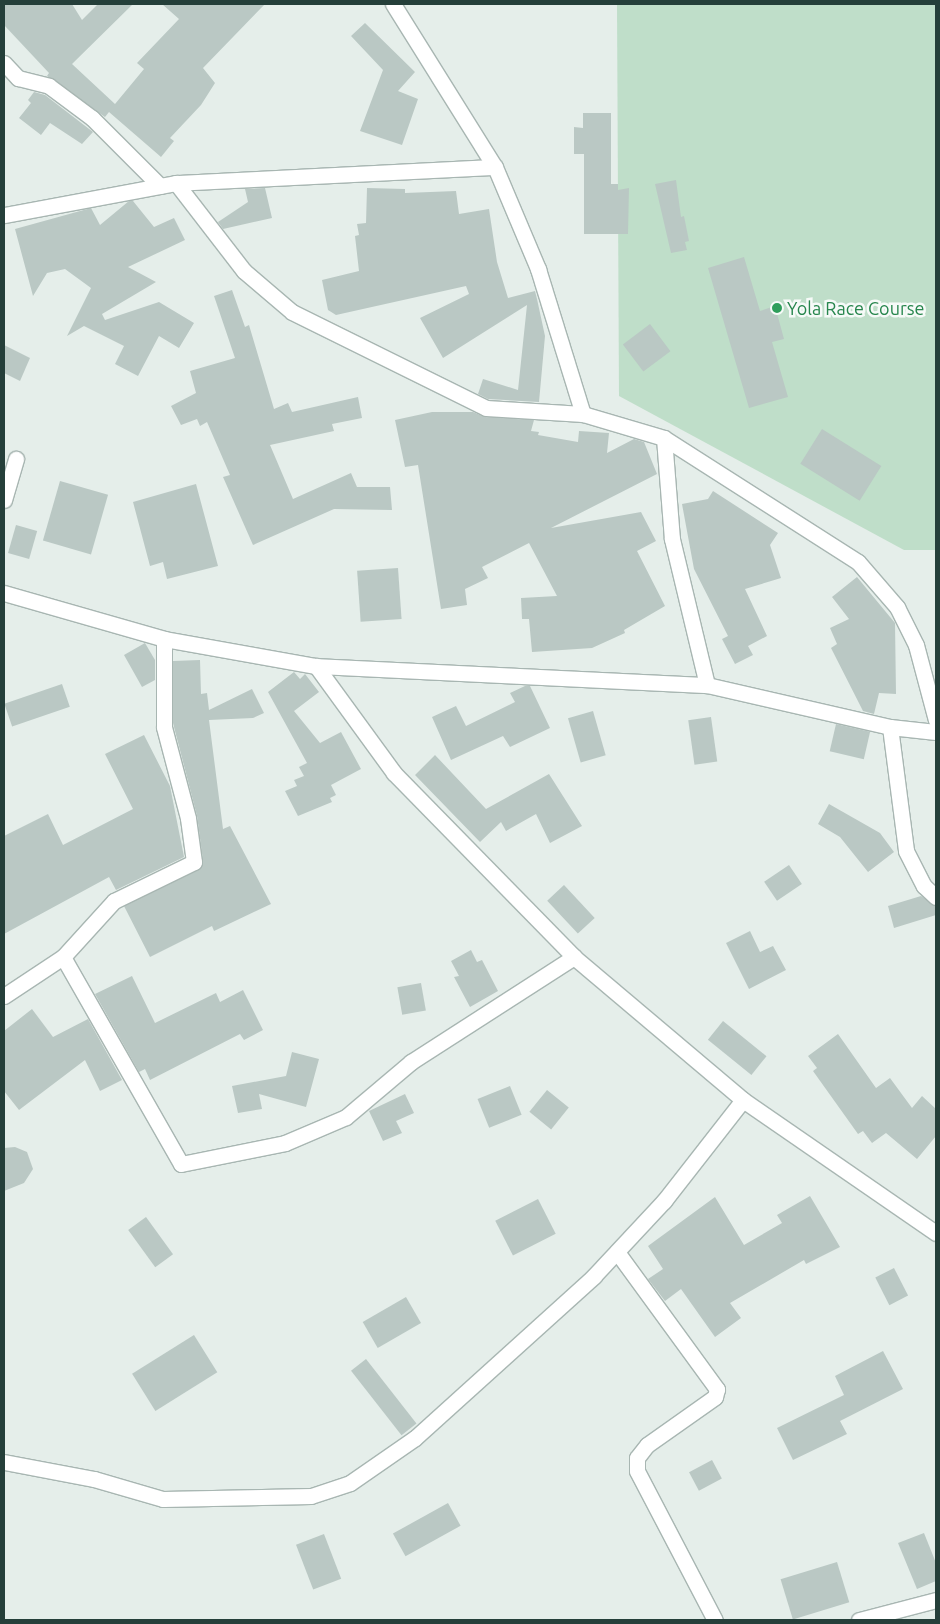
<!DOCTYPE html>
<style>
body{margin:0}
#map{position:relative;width:940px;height:1624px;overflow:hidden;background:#e5eeea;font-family:Ubuntu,sans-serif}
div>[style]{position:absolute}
.green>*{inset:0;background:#bfdec9}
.building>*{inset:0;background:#bac8c4;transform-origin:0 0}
.roads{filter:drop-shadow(1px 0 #a8b6b2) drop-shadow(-1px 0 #a8b6b2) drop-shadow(0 1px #a8b6b2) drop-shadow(0 -1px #a8b6b2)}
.minor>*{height:15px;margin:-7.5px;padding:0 7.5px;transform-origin:7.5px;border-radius:7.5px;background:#fff}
.dots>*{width:14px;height:14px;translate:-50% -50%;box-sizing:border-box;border:2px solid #f6faf8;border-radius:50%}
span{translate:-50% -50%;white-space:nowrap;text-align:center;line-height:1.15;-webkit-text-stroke:5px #f6faf8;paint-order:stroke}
.leisure-label{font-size:18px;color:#27864d}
.left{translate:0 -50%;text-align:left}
.frame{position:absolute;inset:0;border:5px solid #253f3a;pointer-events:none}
</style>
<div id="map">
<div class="green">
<i style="clip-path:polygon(617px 4px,936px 4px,936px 550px,904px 550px,619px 396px)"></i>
</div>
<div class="building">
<i style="clip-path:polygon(4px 4px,72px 4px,82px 20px,98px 4px,133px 4px,72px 64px,115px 104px,144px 69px,137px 63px,179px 19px,162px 4px,265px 4px,203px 68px,215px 83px,201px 105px,170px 138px,174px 141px,161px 157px,109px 112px,105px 117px,47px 76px,49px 73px,4px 25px)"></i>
<i style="clip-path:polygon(365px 23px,415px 72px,398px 91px,418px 99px,402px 145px,360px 131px,383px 70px,351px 36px)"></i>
<i style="clip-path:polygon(34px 92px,45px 95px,93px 132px,82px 144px,50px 123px,41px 135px,19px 118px,31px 103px,28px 100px)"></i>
<i style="clip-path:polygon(583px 113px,611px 113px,611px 184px,618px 184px,618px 190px,629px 188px,628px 234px,584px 234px,584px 154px,574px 154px,574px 127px,583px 128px)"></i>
<i style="clip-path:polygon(676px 180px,681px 217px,684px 216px,689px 241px,685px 242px,687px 250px,671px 253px,655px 184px)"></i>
<i style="clip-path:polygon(265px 188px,272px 218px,223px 229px,218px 222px,248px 202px,245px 189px)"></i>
<i style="clip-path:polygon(367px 188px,405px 189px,405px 193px,456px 191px,459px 214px,489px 209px,497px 262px,508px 298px,535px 291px,537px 299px,545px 336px,539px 402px,488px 399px,478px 394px,483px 379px,518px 390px,527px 305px,443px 358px,420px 318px,469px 294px,466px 286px,336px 315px,328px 310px,322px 280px,359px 271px,355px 236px,359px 235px,357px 224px,366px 223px)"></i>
<i style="clip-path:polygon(129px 201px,133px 201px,154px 227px,174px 218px,185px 240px,128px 267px,156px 282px,102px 314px,105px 320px,159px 302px,194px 323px,179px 348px,159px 336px,138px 376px,115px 364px,124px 346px,84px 326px,67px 336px,91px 288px,65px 269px,47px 273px,33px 296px,15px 229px,91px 208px,100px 225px)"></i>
<i style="clip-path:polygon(744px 257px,760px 311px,775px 306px,784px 339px,772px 342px,788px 397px,749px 408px,708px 268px)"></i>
<i style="clip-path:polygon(232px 290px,245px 327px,249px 325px,274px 409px,288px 403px,292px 412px,358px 397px,362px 418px,332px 424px,334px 431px,270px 445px,293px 499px,351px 473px,357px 487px,390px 487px,392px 510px,334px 509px,253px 545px,223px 477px,230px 475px,207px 422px,200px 426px,197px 419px,181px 425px,171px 406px,196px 393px,190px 371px,235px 358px,214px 296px)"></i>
<i style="left:650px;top:324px;width:34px;height:34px;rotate:53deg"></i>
<i style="clip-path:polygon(4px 345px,30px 358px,20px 381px,4px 373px)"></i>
<i style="clip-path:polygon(432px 412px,473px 412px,485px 417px,534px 420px,531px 431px,539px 432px,538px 435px,578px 442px,579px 431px,609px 433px,607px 453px,634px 439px,644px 442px,657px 474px,551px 528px,641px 512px,656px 541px,637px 551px,665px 606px,624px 630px,625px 633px,592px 648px,532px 652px,529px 619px,522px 619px,521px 598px,557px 596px,529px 543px,482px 567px,488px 578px,465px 589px,467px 605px,441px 609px,418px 465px,405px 467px,395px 420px)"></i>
<i style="left:822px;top:429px;width:70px;height:41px;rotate:32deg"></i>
<i style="left:60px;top:481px;width:50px;height:62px;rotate:16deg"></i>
<i style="clip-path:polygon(196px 484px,218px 566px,167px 579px,163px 562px,150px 566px,133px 502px)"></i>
<i style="clip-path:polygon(713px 491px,778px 533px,770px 545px,781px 578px,745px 589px,767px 636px,748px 646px,753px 655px,735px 664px,722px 639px,728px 636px,694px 569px,682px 504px,708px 499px)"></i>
<i style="left:16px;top:525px;width:22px;height:29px;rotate:16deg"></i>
<i style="left:398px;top:568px;width:51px;height:41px;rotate:86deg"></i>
<i style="clip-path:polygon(857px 577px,895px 623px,896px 694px,879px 693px,874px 714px,863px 711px,831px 648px,837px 644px,830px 628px,849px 619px,832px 597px)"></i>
<i style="clip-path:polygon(145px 643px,155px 660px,155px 680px,142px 687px,124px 655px)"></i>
<i style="clip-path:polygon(200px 660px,201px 694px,207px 693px,209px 710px,252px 689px,264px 713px,253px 718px,209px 720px,223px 829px,230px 826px,271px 904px,214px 931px,212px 926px,150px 957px,124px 906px,198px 870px,203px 861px,197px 816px,173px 723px,173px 661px)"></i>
<i style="clip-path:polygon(294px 672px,300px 679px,305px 674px,319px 692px,294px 711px,320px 743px,341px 732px,361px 769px,331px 785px,336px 795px,330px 798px,332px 802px,298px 816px,285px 791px,297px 786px,294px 780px,304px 776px,299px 767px,307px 763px,268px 692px)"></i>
<i style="left:62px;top:684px;width:24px;height:61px;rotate:71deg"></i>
<i style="clip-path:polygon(525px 686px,530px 686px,550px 728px,510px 747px,503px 736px,451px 760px,432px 717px,456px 706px,466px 726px,515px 702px,510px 693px)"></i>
<i style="left:593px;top:711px;width:46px;height:26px;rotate:74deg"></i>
<i style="left:711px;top:717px;width:45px;height:23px;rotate:82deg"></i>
<i style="left:836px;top:724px;width:35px;height:28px;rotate:13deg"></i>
<i style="clip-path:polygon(144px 735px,170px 786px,184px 857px,116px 890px,109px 877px,4px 934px,4px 836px,48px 814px,63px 845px,133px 809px,105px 754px)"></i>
<i style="clip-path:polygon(435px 755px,486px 809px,549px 774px,582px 826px,550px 843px,536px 814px,506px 831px,501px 822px,480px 842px,415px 775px)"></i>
<i style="clip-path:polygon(829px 804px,880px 833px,894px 852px,868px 872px,840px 837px,818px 824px)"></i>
<i style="left:789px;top:865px;width:23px;height:30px;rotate:56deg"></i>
<i style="left:564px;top:885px;width:45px;height:23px;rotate:47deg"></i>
<i style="clip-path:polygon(921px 896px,936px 906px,936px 915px,894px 928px,888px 906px)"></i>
<i style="clip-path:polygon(750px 931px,760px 952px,773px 946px,786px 970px,749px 989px,726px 943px)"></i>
<i style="clip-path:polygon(471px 950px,477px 962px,482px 960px,498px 991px,470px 1007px,454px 977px,459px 976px,451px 961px)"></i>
<i style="clip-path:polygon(132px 976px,155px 1023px,216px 993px,220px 1002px,243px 990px,263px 1030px,244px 1040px,240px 1034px,150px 1080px,145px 1069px,139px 1072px,95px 994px)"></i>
<i style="left:421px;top:983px;width:28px;height:24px;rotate:80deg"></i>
<i style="clip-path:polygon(32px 1009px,53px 1037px,88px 1019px,122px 1080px,100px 1091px,85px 1060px,19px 1110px,4px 1091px,4px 1031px)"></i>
<i style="left:723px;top:1021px;width:56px;height:24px;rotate:39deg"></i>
<i style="clip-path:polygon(838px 1034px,876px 1088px,890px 1078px,912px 1108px,922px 1096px,936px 1109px,936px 1136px,917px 1159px,886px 1133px,872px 1143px,863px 1131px,858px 1134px,813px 1071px,817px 1068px,808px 1056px)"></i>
<i style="clip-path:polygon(292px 1052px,319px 1059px,306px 1107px,259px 1094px,262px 1109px,238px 1113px,232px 1086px,286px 1076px)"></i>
<i style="left:510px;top:1086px;width:31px;height:35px;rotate:68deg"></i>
<i style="left:547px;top:1090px;width:28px;height:28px;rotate:39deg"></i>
<i style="clip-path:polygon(405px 1094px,414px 1113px,396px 1121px,402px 1133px,383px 1141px,369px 1111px)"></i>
<i style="clip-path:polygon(15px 1147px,27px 1152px,33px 1169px,24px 1183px,4px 1191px,4px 1148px)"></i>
<i style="clip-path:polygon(810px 1196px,840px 1247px,806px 1264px,804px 1260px,730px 1303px,741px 1318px,715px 1337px,681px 1289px,665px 1301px,648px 1279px,663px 1269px,648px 1246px,715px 1197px,744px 1245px,782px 1223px,777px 1215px)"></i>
<i style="left:538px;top:1199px;width:39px;height:48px;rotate:63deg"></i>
<i style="left:146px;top:1217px;width:46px;height:22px;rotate:54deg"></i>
<i style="left:894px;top:1268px;width:31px;height:21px;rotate:63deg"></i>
<i style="left:406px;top:1297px;width:30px;height:50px;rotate:60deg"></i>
<i style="left:194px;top:1335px;width:44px;height:73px;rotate:58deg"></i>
<i style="clip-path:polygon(883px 1351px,903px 1389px,840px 1421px,847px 1434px,793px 1460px,777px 1428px,844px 1395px,835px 1376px)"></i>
<i style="left:366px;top:1359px;width:82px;height:19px;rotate:52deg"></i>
<i style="left:712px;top:1460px;width:21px;height:26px;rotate:62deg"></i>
<i style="left:448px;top:1503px;width:26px;height:63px;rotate:61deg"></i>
<i style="clip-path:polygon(924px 1533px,936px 1563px,936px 1581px,917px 1589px,898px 1543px)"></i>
<i style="left:324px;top:1534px;width:48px;height:30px;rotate:69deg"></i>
<i style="left:837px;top:1562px;width:42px;height:59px;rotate:73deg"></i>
</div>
<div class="roads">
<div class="minor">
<i style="left:393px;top:4px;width:192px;rotate:58deg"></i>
<i style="left:495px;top:167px;width:111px;rotate:67.1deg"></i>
<i style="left:538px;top:269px;width:152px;rotate:72.8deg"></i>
<i style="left:4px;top:63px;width:21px;rotate:47deg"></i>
<i style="left:18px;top:78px;width:32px;rotate:14deg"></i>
<i style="left:49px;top:86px;width:54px;rotate:36.7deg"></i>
<i style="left:92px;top:118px;width:96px;rotate:45deg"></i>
<i style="left:176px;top:183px;width:111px;rotate:52.3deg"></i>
<i style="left:244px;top:271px;width:63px;rotate:40.5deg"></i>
<i style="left:292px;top:312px;width:216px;rotate:26.3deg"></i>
<i style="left:486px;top:408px;width:97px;rotate:3.5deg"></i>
<i style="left:583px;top:414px;width:84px;rotate:16.5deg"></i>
<i style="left:664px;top:438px;width:230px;rotate:32.6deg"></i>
<i style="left:858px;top:562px;width:60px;rotate:49.1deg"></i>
<i style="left:897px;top:607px;width:42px;rotate:63.4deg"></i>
<i style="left:916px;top:645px;width:78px;rotate:75.1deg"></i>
<i style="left:4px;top:215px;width:175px;rotate:-10.5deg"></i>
<i style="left:176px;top:183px;width:319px;rotate:-2.9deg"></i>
<i style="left:664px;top:438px;width:101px;rotate:85.5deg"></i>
<i style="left:672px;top:539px;width:150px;rotate:76.5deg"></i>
<i style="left:4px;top:500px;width:43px;rotate:-73.7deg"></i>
<i style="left:4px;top:593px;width:166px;rotate:16deg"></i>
<i style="left:164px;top:639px;width:154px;rotate:10.1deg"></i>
<i style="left:316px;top:666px;width:391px;rotate:2.8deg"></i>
<i style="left:707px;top:685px;width:188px;rotate:12.9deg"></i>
<i style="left:890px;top:727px;width:46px;rotate:6.2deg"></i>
<i style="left:316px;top:666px;width:132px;rotate:53.9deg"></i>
<i style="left:394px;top:773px;width:257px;rotate:45.6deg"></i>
<i style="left:574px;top:957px;width:221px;rotate:40.2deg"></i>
<i style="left:743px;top:1100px;width:234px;rotate:34.6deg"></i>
<i style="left:890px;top:727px;width:125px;rotate:82.6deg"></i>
<i style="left:906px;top:851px;width:39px;rotate:63deg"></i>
<i style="left:924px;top:886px;width:16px;rotate:43deg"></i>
<i style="left:63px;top:957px;width:238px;rotate:60.3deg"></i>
<i style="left:181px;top:1164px;width:106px;rotate:-11.4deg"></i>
<i style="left:285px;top:1143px;width:66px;rotate:-23.1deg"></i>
<i style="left:346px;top:1117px;width:85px;rotate:-40.2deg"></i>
<i style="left:411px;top:1062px;width:194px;rotate:-32.8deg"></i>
<i style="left:4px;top:996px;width:71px;rotate:-33.5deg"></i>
<i style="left:63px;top:957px;width:76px;rotate:-47.7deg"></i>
<i style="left:114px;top:901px;width:89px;rotate:-26deg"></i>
<i style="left:194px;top:862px;width:44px;rotate:-97.8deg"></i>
<i style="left:188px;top:818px;width:94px;rotate:-104.8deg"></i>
<i style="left:164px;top:727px;width:88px;rotate:-90deg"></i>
<i style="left:617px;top:1252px;width:170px;rotate:53.9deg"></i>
<i style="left:717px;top:1389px;width:8px;rotate:104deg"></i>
<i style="left:715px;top:1397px;width:83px;rotate:144.8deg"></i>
<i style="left:647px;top:1445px;width:16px;rotate:128deg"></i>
<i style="left:637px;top:1458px;width:13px;rotate:90deg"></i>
<i style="left:637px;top:1471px;width:168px;rotate:62.4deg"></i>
<i style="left:4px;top:1462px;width:92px;rotate:10.7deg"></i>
<i style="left:94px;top:1479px;width:72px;rotate:16.2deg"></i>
<i style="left:163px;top:1499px;width:148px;rotate:-1.2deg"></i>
<i style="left:311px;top:1496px;width:41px;rotate:-18.4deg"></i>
<i style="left:350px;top:1483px;width:79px;rotate:-34.7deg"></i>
<i style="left:415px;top:1438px;width:241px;rotate:-42.1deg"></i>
<i style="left:594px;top:1276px;width:103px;rotate:-47deg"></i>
<i style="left:664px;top:1201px;width:128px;rotate:-52deg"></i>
<i style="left:859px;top:1620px;width:80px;rotate:-14.6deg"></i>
</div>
</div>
<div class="dots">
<i style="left:777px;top:308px;background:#2e9e5b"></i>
</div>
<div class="leisure-label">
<span class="left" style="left:787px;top:308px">Yola Race Course</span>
</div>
<div class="frame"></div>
</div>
